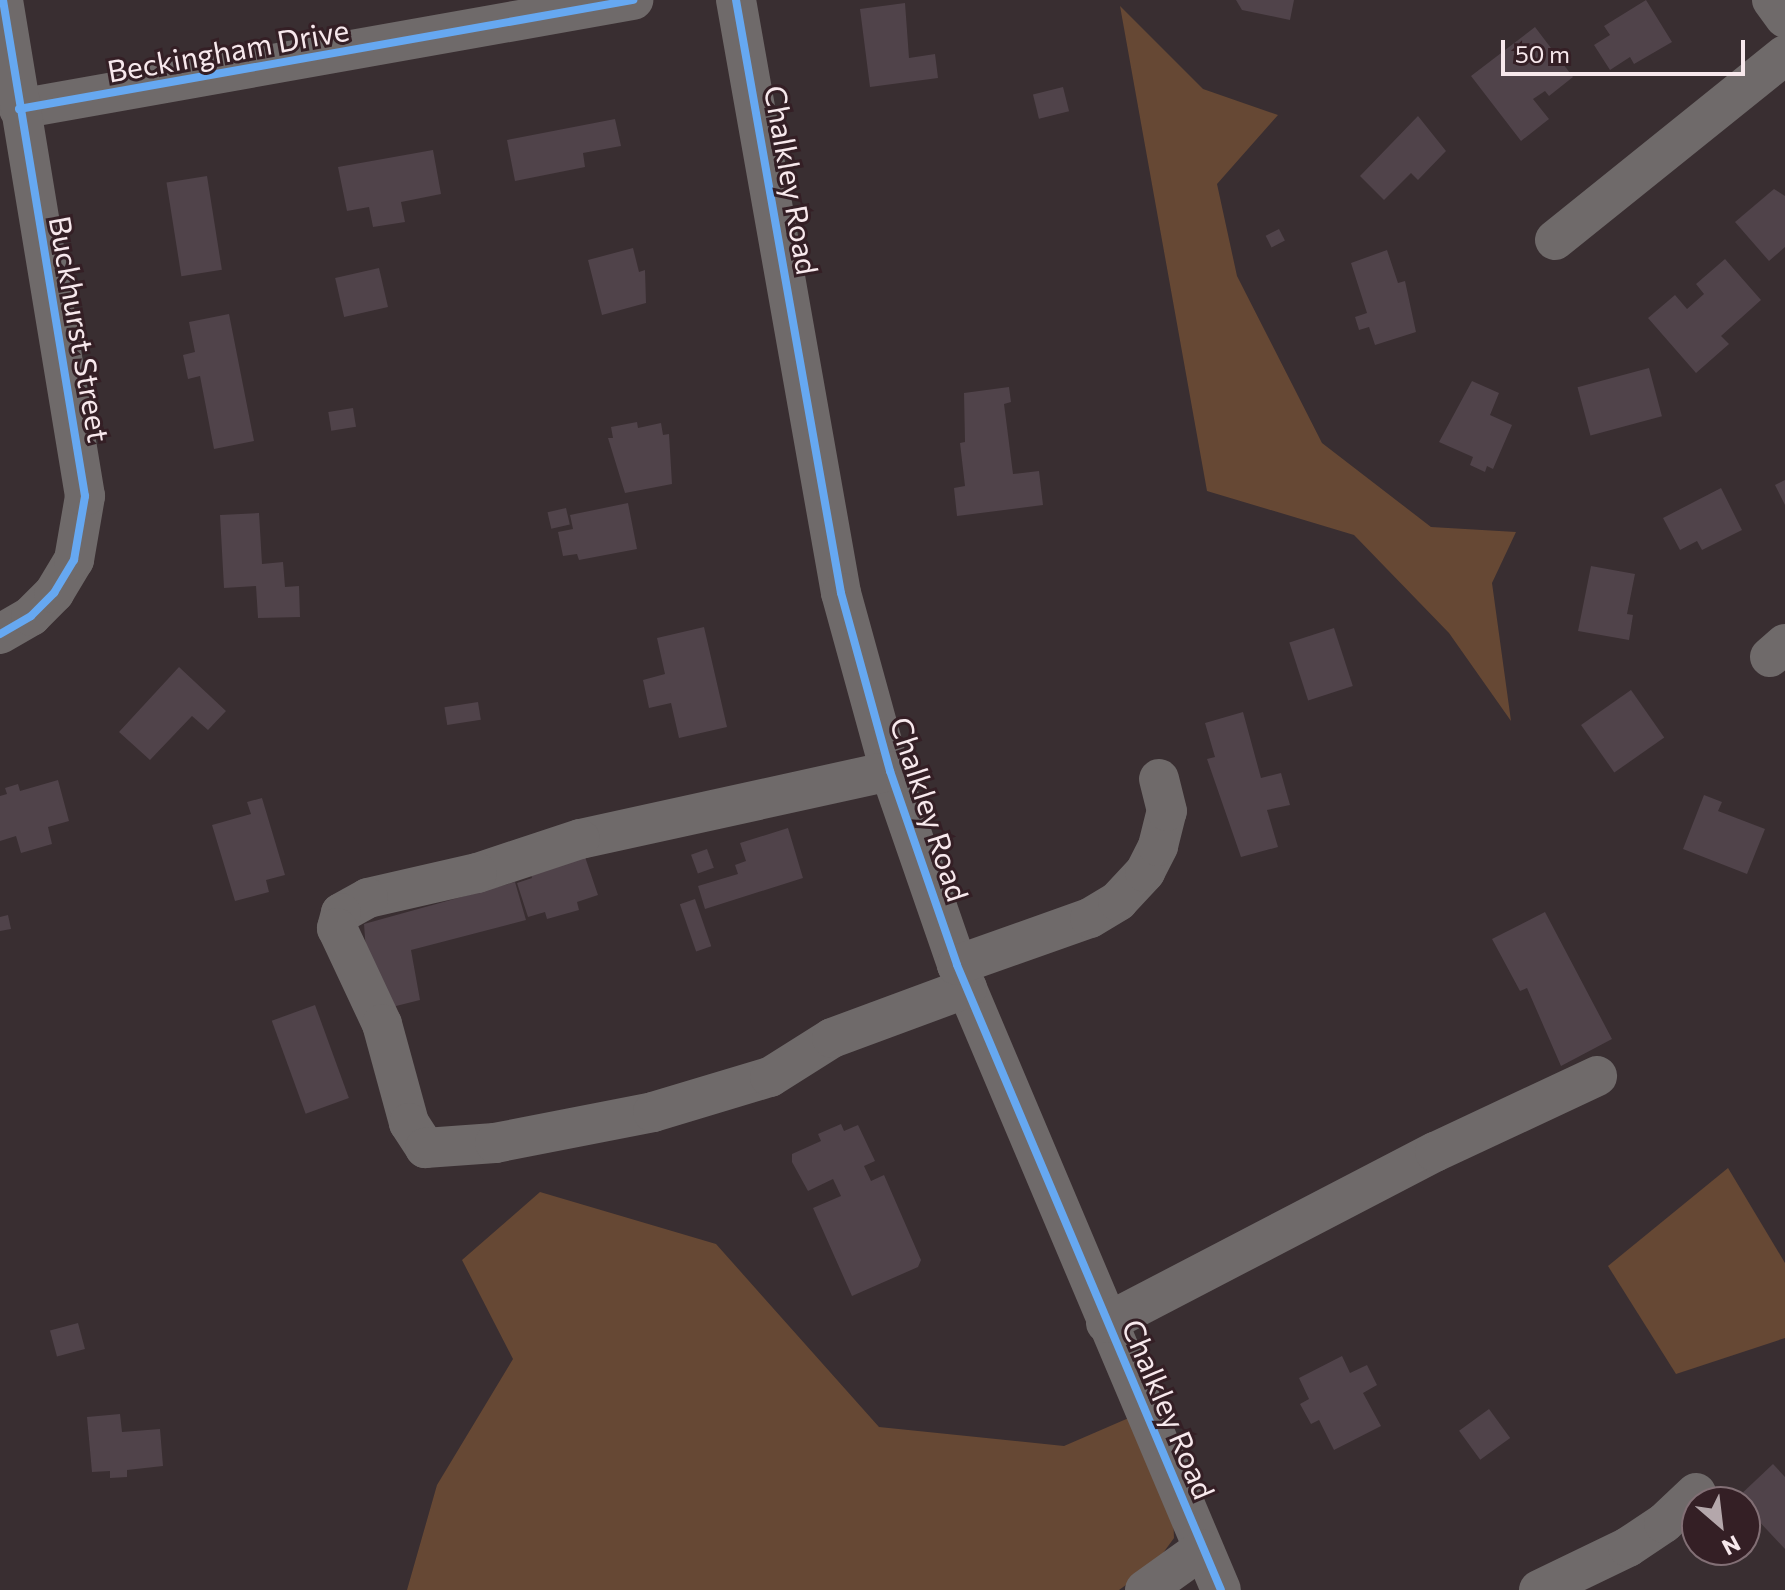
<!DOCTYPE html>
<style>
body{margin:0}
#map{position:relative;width:1785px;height:1590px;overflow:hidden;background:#392e31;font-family:Commissioner,sans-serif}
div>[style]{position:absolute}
.green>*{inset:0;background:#664834}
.building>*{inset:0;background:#50434a;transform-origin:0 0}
.minor>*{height:40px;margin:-20px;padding:0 20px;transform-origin:20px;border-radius:20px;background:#6f6a6a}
.cycleway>*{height:8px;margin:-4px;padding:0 4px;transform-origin:4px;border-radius:4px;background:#66a8f1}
span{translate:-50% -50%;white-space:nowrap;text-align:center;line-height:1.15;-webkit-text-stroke:6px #341f25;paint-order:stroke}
.street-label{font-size:30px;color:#f7e8ec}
.north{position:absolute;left:1681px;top:1486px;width:80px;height:80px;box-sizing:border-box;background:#341f25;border:2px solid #826f75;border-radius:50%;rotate:152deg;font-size:22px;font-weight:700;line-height:32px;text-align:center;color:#f7e8ec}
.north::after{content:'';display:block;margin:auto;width:28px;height:36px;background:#b4a7ab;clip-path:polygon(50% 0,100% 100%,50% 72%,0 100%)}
.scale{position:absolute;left:1501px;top:40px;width:244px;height:36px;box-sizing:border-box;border:4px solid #f7e8ec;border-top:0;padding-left:10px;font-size:24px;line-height:28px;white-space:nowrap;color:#f7e8ec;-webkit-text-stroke:6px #341f25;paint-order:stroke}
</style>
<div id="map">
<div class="green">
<i style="clip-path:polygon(1120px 6px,1203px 89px,1278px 115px,1217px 184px,1237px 276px,1322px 443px,1431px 527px,1516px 532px,1492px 583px,1511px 721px,1449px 633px,1354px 535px,1207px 491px)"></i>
<i style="clip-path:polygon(1728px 1168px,1785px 1263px,1785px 1338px,1676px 1374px,1608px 1266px)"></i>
<i style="clip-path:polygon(540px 1192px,716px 1244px,879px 1427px,1064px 1446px,1131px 1417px,1173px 1514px,1174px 1538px,1155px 1564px,1119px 1590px,407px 1590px,437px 1485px,513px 1359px,462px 1260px)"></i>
</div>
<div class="building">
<i style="clip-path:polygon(1236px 0,1294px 0,1290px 20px,1242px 10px)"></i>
<i style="clip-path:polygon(1646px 0,1672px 42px,1634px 64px,1630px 57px,1610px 70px,1594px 45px,1610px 35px,1604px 26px)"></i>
<i style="clip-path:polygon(905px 3px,909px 58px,935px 54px,938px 78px,870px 87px,860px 9px)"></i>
<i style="clip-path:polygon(1535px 27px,1573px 77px,1549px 96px,1545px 91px,1533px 99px,1549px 119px,1521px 141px,1471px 76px)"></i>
<i style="left:1063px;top:87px;width:25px;height:31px;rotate:76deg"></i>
<i style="clip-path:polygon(1418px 116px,1446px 151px,1418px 180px,1411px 173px,1384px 200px,1360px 176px)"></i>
<i style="clip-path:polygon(615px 119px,621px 146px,583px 153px,585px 167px,515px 181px,507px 140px)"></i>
<i style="clip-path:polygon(433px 150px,441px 194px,401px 202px,405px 222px,373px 227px,369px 207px,347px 211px,338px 167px)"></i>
<i style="left:207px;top:176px;width:95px;height:41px;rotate:81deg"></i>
<i style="clip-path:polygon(1774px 189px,1785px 196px,1785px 247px,1769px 261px,1735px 222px)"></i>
<i style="left:1279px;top:229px;width:13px;height:15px;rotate:63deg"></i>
<i style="clip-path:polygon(633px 248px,639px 272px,645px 270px,646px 303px,602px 315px,588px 260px)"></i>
<i style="clip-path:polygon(1387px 250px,1398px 283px,1405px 281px,1416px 332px,1375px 345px,1369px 327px,1359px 330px,1355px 317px,1367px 313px,1351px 263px)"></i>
<i style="clip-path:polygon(1725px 259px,1761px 300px,1721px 336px,1729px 344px,1696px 373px,1648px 318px,1675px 295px,1687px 309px,1704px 294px,1696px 284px)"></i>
<i style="left:379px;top:268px;width:40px;height:45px;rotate:77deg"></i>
<i style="clip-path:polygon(229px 314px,254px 441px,214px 449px,200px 376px,188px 379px,183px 355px,195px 352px,189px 322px)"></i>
<i style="left:1649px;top:368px;width:50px;height:74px;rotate:75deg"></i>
<i style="clip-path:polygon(1472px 381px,1499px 393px,1490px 415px,1512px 425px,1493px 469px,1487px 466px,1485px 472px,1470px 465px,1473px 457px,1439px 442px)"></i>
<i style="clip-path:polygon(1009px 387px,1011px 402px,1004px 404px,1013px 474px,1039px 471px,1043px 505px,957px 516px,954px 488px,965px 486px,960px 443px,965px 442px,964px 393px)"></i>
<i style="left:353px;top:408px;width:19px;height:25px;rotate:81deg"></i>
<i style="clip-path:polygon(637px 422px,638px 428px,661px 423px,663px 435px,669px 434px,672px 484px,625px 493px,608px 438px,613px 438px,611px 427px)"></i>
<i style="clip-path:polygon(1785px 480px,1785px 505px,1775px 485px)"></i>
<i style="clip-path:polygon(1721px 488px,1742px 530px,1702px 550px,1697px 541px,1680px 550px,1663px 518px)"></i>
<i style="clip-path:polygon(628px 503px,637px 549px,579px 560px,577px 554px,563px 556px,558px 532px,573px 529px,570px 515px)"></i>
<i style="left:566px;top:508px;width:17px;height:19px;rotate:77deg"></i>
<i style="clip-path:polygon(259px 513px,262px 564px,283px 562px,285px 587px,299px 586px,300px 617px,258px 618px,256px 586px,224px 588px,220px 515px)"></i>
<i style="clip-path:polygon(1591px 566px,1635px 574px,1627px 614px,1633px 615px,1629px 640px,1578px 631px)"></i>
<i style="clip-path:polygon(704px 627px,727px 727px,679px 738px,671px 703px,649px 708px,643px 680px,665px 674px,657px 638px)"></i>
<i style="left:1334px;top:628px;width:61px;height:47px;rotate:72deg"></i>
<i style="clip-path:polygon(179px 667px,226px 711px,208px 730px,192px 716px,150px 760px,119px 732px)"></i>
<i style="left:1631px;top:690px;width:58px;height:61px;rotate:55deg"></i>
<i style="left:478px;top:702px;width:18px;height:34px;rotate:81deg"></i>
<i style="clip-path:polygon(1243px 712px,1261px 778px,1281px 773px,1290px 805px,1267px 810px,1278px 847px,1241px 857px,1207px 759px,1215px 757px,1205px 723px)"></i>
<i style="clip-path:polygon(58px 780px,69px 821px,48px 827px,52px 844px,21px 853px,16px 836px,0 841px,0 796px,7px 794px,5px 788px,18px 784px,20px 791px)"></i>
<i style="clip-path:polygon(1704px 795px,1722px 802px,1718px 811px,1765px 829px,1747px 874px,1683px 849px)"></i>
<i style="clip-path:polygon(262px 798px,285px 875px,266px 880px,269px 892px,235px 901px,212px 825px,251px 814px,247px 802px)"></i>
<i style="clip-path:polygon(788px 828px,803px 878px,705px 909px,698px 886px,738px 874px,735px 865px,746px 861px,740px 843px)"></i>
<i style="clip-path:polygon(582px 848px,598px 895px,577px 902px,579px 910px,547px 919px,545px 912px,528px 917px,517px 883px,532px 878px,528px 865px)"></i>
<i style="left:707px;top:849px;width:20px;height:17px;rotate:70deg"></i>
<i style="clip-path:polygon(515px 882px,526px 920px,411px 950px,420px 1000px,388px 1008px,366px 951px,364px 924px)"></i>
<i style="left:695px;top:899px;width:50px;height:16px;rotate:71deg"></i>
<i style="clip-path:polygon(1545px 912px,1612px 1039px,1561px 1066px,1527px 988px,1520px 991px,1492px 939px)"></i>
<i style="clip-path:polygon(8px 915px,11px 929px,0 931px,0 917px)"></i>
<i style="left:315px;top:1005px;width:99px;height:46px;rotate:70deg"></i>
<i style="clip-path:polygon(841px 1124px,844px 1131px,858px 1125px,875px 1161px,864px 1166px,871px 1181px,884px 1175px,921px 1260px,918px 1267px,852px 1296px,813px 1208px,841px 1196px,833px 1179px,808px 1191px,792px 1162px,792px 1154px,821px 1141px,818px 1134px)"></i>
<i style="left:78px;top:1323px;width:27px;height:29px;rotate:75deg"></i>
<i style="clip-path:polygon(1342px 1356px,1350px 1373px,1367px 1365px,1377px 1385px,1363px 1393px,1381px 1426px,1334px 1450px,1319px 1420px,1311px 1424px,1300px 1404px,1309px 1399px,1299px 1378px)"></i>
<i style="left:1489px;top:1409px;width:36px;height:37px;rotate:54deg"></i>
<i style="clip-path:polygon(120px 1414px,122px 1432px,160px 1429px,163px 1466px,127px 1470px,127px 1477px,110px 1478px,110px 1471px,92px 1472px,87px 1417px)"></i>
<i style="clip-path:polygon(1773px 1464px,1785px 1477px,1785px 1549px,1737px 1498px)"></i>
</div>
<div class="minor">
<i style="left:736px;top:0;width:602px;rotate:79.96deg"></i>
<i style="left:841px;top:593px;width:185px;rotate:74.6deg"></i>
<i style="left:890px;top:771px;width:205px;rotate:70.9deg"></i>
<i style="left:957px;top:965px;width:678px;rotate:67.1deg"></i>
<i style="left:1772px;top:0;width:22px;rotate:54deg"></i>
<i style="left:19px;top:109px;width:624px;rotate:-10.07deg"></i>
<i style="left:1555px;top:240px;width:295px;rotate:-38.8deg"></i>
<i style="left:0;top:634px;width:36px;rotate:-30deg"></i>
<i style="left:31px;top:616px;width:33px;rotate:-45deg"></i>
<i style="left:54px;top:593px;width:39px;rotate:-59deg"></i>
<i style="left:74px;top:560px;width:65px;rotate:-80.2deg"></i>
<i style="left:85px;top:496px;width:503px;rotate:-99.39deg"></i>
<i style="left:1770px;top:657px;width:20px;rotate:-41deg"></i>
<i style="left:890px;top:771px;width:317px;rotate:167.6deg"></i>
<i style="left:580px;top:839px;width:108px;rotate:161.7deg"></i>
<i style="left:477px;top:873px;width:112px;rotate:167.1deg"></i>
<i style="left:368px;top:898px;width:31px;rotate:151deg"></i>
<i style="left:341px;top:913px;width:16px;rotate:105deg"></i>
<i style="left:337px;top:928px;width:106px;rotate:64.9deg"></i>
<i style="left:382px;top:1024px;width:103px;rotate:74.7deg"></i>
<i style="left:409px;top:1123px;width:30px;rotate:57deg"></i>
<i style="left:425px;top:1148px;width:70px;rotate:-4.1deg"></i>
<i style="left:495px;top:1143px;width:161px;rotate:-11.1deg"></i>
<i style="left:653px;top:1112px;width:122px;rotate:-16.7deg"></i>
<i style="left:770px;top:1077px;width:73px;rotate:-32.2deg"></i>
<i style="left:832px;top:1038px;width:144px;rotate:-20.3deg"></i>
<i style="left:957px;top:965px;width:141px;rotate:-19.5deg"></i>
<i style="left:1090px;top:918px;width:33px;rotate:-31deg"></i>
<i style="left:1118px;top:901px;width:40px;rotate:-47deg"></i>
<i style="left:1145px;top:872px;width:29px;rotate:-63deg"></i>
<i style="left:1158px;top:846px;width:36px;rotate:-76deg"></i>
<i style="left:1167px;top:811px;width:33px;rotate:-104deg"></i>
<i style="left:1106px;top:1323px;width:371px;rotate:-27.5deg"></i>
<i style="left:1435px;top:1152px;width:179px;rotate:-25.1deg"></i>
<i style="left:1145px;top:1590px;width:70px;rotate:-35.7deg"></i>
<i style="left:1539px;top:1590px;width:99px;rotate:-25.8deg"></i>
<i style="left:1628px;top:1547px;width:43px;rotate:-33.7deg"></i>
<i style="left:1664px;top:1523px;width:44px;rotate:-43.2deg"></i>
</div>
<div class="cycleway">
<i style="left:736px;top:0;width:602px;rotate:79.96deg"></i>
<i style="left:841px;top:593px;width:185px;rotate:74.6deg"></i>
<i style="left:890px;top:771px;width:205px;rotate:70.9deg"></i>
<i style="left:957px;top:965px;width:678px;rotate:67.1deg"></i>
<i style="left:19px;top:109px;width:624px;rotate:-10.07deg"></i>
<i style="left:0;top:634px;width:36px;rotate:-30deg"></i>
<i style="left:31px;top:616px;width:33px;rotate:-45deg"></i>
<i style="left:54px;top:593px;width:39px;rotate:-59deg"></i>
<i style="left:74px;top:560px;width:65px;rotate:-80.2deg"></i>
<i style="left:85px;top:496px;width:503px;rotate:-99.39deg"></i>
</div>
<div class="street-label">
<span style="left:228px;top:50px;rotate:-10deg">Beckingham Drive</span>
<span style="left:792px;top:180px;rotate:80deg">Chalkley Road</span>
<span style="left:80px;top:329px;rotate:80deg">Buckhurst Street</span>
<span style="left:930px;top:809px;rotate:72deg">Chalkley Road</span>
<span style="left:1169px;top:1409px;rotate:67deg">Chalkley Road</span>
</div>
<div class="north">N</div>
<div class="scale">50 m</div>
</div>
